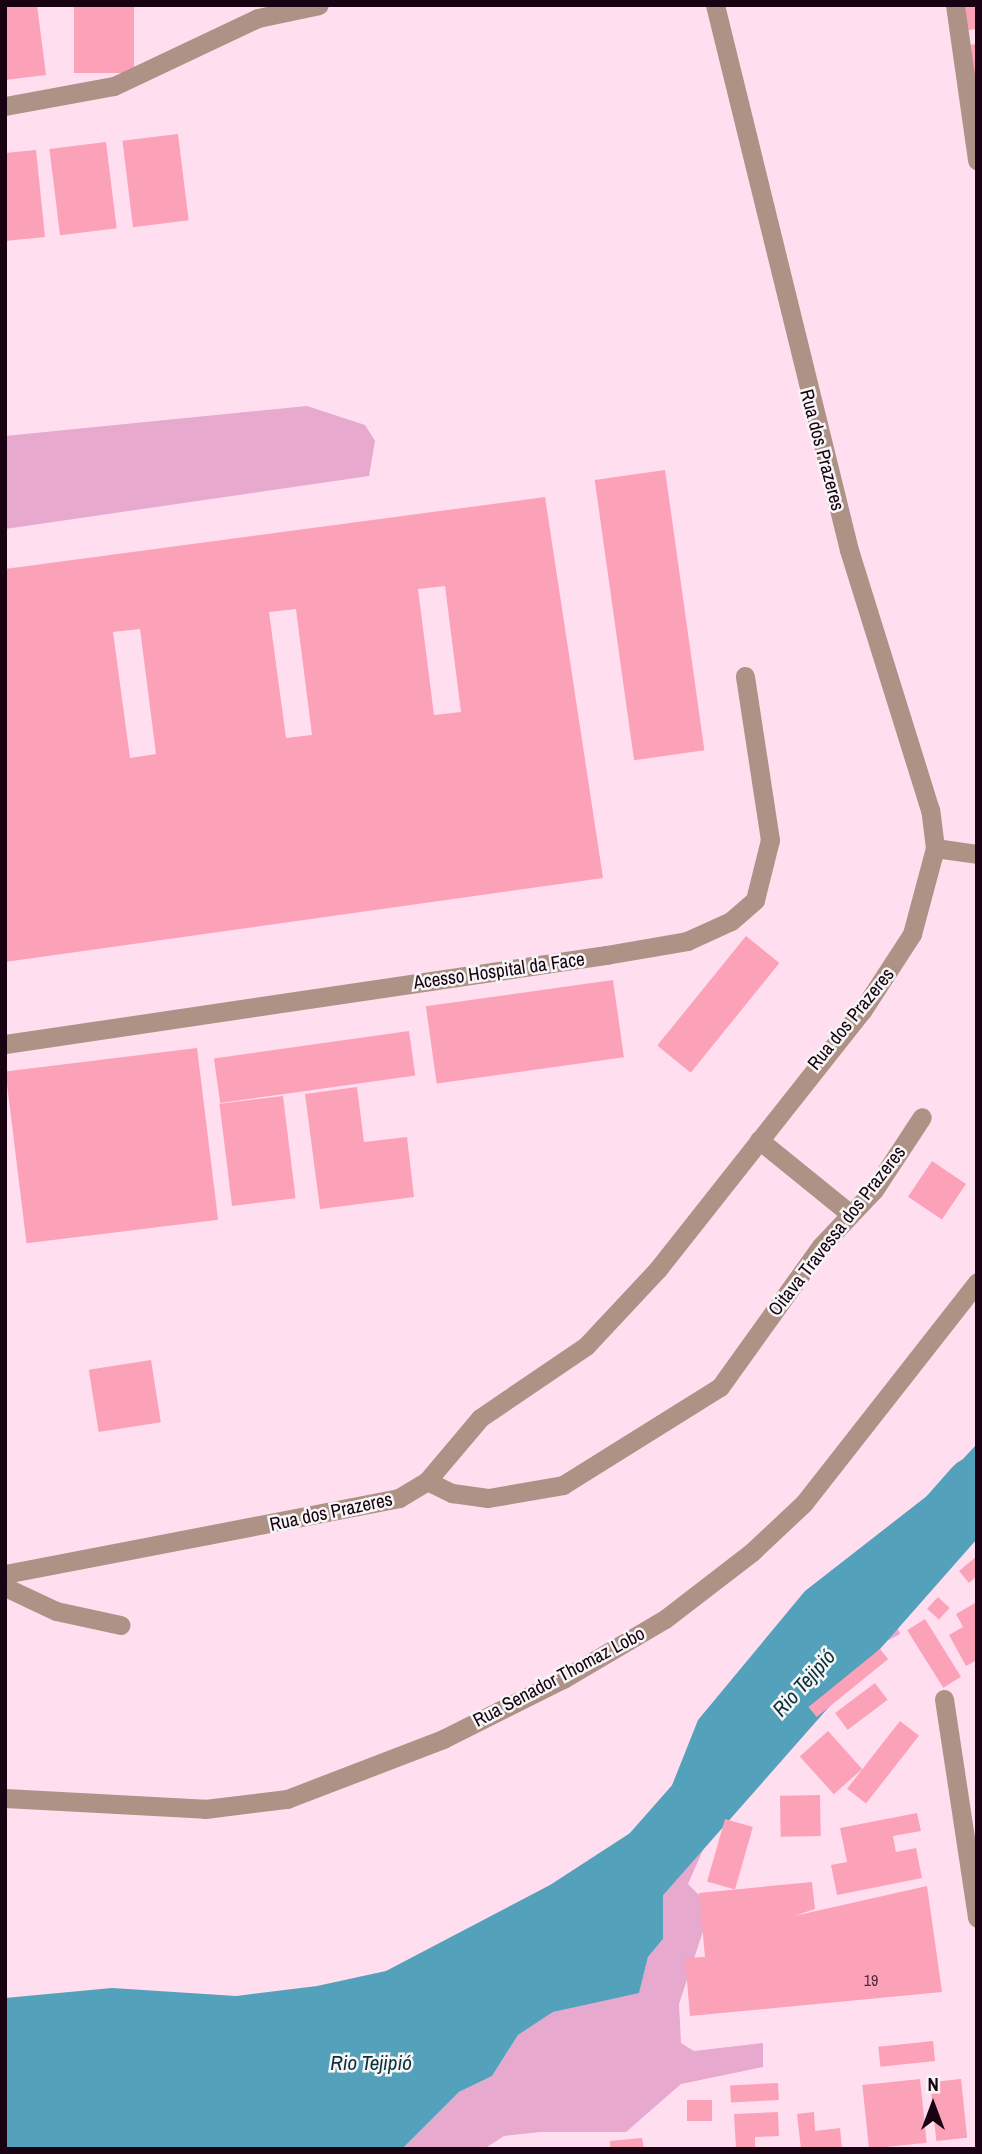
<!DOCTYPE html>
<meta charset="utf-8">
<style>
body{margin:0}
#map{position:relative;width:982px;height:2154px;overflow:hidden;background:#ffdef0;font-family:"Archivo Narrow",sans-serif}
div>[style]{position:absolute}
.green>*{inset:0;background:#e7a9cd}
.water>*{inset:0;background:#54a1bc}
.river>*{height:66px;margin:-33px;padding:0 33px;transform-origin:33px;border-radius:33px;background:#54a1bc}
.building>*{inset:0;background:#fba2b8;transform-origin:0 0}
.service>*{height:19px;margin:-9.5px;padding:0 9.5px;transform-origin:9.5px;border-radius:9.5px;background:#ae9286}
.minor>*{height:19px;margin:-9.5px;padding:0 9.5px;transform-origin:9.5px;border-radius:9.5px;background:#ae9286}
span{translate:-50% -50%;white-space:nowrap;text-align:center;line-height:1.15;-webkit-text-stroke:5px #f6f6f6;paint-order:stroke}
.number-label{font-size:16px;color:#522a3b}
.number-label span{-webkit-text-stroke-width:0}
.street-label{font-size:19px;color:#190211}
.water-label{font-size:21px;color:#0a303c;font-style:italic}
.frame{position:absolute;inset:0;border:7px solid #190211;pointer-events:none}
.north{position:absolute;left:898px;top:2070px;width:70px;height:70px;-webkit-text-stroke:5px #f6f6f6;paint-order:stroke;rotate:0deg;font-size:19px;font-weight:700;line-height:28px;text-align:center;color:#190211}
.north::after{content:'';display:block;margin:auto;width:24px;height:32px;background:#190211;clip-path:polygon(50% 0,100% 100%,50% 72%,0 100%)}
</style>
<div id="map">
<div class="green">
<i style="clip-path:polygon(307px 406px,365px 425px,375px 441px,369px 476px,5px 529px,5px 436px)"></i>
<i style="clip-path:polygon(888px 1602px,900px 1634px,831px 1672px,746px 1752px,688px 1884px,711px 1907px,679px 2004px,681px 2043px,694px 2051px,763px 2043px,763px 2067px,681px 2084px,626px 2132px,540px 2132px,504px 2136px,484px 2149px,402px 2149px,459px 2092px,492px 2076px,518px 2035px,553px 2012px,639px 1992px,648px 1957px,663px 1939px,663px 1865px,692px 1777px,833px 1608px)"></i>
</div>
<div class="water">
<i style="clip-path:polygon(977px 1444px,977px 1513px,888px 1602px,833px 1608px,692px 1777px,663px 1865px,663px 1939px,648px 1957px,639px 1993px,553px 2012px,518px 2035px,492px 2076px,459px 2092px,402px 2149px,5px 2149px,5px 1998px,112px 1988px,236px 1996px,317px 1986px,386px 1971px,550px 1885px,661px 1813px,698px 1720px,805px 1591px,932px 1492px)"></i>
</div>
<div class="river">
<i style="left:614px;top:1901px;width:549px;rotate:-48.62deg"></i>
</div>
<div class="building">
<i style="clip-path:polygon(5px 5px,37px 5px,46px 75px,5px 80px)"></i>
<i style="left:74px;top:5px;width:60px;height:68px"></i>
<i style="clip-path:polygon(965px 5px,977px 5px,977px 29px,968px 30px)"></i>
<i style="clip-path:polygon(977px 44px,977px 85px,975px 85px,970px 45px)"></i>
<i style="left:178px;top:134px;width:87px;height:56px;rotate:83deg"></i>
<i style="left:106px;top:142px;width:87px;height:57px;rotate:83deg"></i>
<i style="clip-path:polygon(36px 150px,45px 237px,5px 241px,5px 153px)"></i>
<i style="left:665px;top:470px;width:283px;height:71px;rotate:82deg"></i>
<i style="clip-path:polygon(evenodd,545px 497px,603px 878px,5px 962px,5px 569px,545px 497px,445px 586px,461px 712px,434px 715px,418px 589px,445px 586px,545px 497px,296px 609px,312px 735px,286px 738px,269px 612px,296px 609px,545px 497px,140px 629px,156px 754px,130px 758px,113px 632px,140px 629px)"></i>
<i style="left:746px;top:936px;width:43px;height:141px;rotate:39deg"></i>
<i style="left:613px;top:980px;width:78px;height:189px;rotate:82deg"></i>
<i style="left:409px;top:1031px;width:45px;height:197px;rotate:82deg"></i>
<i style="left:197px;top:1048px;width:173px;height:193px;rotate:83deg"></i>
<i style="clip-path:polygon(357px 1087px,364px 1142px,407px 1137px,414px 1197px,320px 1209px,305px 1094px)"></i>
<i style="left:283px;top:1096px;width:103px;height:64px;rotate:83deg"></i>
<i style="left:932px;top:1161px;width:41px;height:43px;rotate:34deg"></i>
<i style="left:151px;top:1360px;width:63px;height:63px;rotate:81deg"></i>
<i style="clip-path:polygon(977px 1556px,977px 1576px,969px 1583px,959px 1571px)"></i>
<i style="left:938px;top:1597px;width:16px;height:16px;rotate:43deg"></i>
<i style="clip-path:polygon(975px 1603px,977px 1660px,966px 1666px,949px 1635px,963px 1627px,956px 1614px)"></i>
<i style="left:925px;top:1619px;width:68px;height:21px;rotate:58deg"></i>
<i style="left:880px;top:1649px;width:13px;height:92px;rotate:51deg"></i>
<i style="left:875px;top:1683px;width:21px;height:50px;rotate:53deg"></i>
<i style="left:900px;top:1721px;width:24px;height:86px;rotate:38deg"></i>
<i style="left:828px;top:1731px;width:51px;height:38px;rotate:48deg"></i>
<i style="left:820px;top:1795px;width:41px;height:40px;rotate:89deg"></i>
<i style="clip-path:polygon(917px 1813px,921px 1831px,893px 1836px,896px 1852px,916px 1848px,922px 1878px,837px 1895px,831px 1865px,847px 1862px,840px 1828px)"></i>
<i style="left:725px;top:1819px;width:29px;height:65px;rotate:16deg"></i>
<i style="clip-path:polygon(812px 1882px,815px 1909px,794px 1916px,927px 1886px,942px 1992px,690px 2016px,685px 1958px,705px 1957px,699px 1893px)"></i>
<i style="left:933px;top:2041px;width:20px;height:55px;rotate:84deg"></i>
<i style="left:920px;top:2079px;width:64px;height:58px;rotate:84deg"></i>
<i style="left:961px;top:2079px;width:59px;height:31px;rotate:84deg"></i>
<i style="left:778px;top:2083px;width:17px;height:48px;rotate:87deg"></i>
<i style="left:687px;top:2100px;width:25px;height:21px"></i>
<i style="clip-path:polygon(778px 2112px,779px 2136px,755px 2137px,755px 2149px,736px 2149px,734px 2114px)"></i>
<i style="clip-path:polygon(814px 2112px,815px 2131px,840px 2128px,842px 2149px,801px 2149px,797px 2114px)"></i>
<i style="clip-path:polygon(642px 2138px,644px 2149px,610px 2149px,610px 2141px)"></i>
</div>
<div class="service">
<i style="left:5px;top:106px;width:111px;rotate:-10.4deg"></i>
<i style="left:114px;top:86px;width:159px;rotate:-25.3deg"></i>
<i style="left:258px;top:18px;width:62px;rotate:-12deg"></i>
<i style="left:5px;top:1044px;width:608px;rotate:-8.42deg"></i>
<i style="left:606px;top:955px;width:82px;rotate:-9.8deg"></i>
<i style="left:687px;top:941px;width:48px;rotate:-24.4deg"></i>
<i style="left:731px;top:921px;width:32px;rotate:-41deg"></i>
<i style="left:755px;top:900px;width:62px;rotate:-76deg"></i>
<i style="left:770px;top:840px;width:166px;rotate:-98.7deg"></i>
<i style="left:759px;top:1140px;width:116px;rotate:39deg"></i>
<i style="left:5px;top:1587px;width:56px;rotate:25.2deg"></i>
<i style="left:56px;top:1611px;width:66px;rotate:12.2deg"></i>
</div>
<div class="minor">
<i style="left:955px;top:5px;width:157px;rotate:81.9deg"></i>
<i style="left:935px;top:848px;width:42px;rotate:8.1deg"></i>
<i style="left:427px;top:1481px;width:28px;rotate:26deg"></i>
<i style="left:452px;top:1493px;width:36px;rotate:8deg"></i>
<i style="left:488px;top:1498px;width:76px;rotate:-9.8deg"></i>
<i style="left:563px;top:1485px;width:185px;rotate:-32deg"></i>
<i style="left:720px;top:1387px;width:173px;rotate:-54.4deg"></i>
<i style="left:821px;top:1246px;width:77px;rotate:-46.6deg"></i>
<i style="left:874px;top:1190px;width:87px;rotate:-56.7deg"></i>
<i style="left:5px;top:1574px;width:401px;rotate:-10.9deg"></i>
<i style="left:399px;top:1498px;width:33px;rotate:-31deg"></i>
<i style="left:427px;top:1481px;width:82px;rotate:-49.9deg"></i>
<i style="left:480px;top:1418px;width:128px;rotate:-34.2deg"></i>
<i style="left:586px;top:1346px;width:105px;rotate:-46.9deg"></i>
<i style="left:658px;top:1269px;width:329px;rotate:-51.7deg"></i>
<i style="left:862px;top:1011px;width:92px;rotate:-57deg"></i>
<i style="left:912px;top:934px;width:89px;rotate:-75deg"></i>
<i style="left:935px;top:848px;width:38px;rotate:-97deg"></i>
<i style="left:930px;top:810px;width:272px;rotate:-107.3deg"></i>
<i style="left:849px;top:550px;width:561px;rotate:-103.81deg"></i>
<i style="left:944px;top:1699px;width:221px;rotate:81.4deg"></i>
<i style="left:5px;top:1798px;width:200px;rotate:3.1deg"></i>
<i style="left:205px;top:1809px;width:83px;rotate:-7deg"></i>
<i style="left:287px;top:1799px;width:167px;rotate:-21deg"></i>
<i style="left:443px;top:1739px;width:134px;rotate:-26.6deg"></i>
<i style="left:563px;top:1679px;width:118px;rotate:-30.5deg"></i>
<i style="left:665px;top:1619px;width:110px;rotate:-37.6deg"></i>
<i style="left:752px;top:1552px;width:71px;rotate:-43.3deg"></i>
<i style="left:804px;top:1503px;width:281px;rotate:-51.9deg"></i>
</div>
<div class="number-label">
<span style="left:871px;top:1980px">19</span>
</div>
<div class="street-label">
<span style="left:822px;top:450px;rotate:75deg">Rua dos Prazeres</span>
<span style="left:499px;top:971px;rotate:-8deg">Acesso Hospital da Face</span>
<span style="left:851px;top:1019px;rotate:-51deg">Rua dos Prazeres</span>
<span style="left:837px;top:1231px;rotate:-52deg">Oitava Travessa dos Prazeres</span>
<span style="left:331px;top:1512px;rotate:-12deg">Rua dos Prazeres</span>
<span style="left:559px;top:1677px;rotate:-28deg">Rua Senador Thomaz Lobo</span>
</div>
<div class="water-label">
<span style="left:804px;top:1683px;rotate:-48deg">Rio Tejipió</span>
<span style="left:371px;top:2063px">Rio Tejipió</span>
</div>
<div class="frame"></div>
<div class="north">N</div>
</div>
